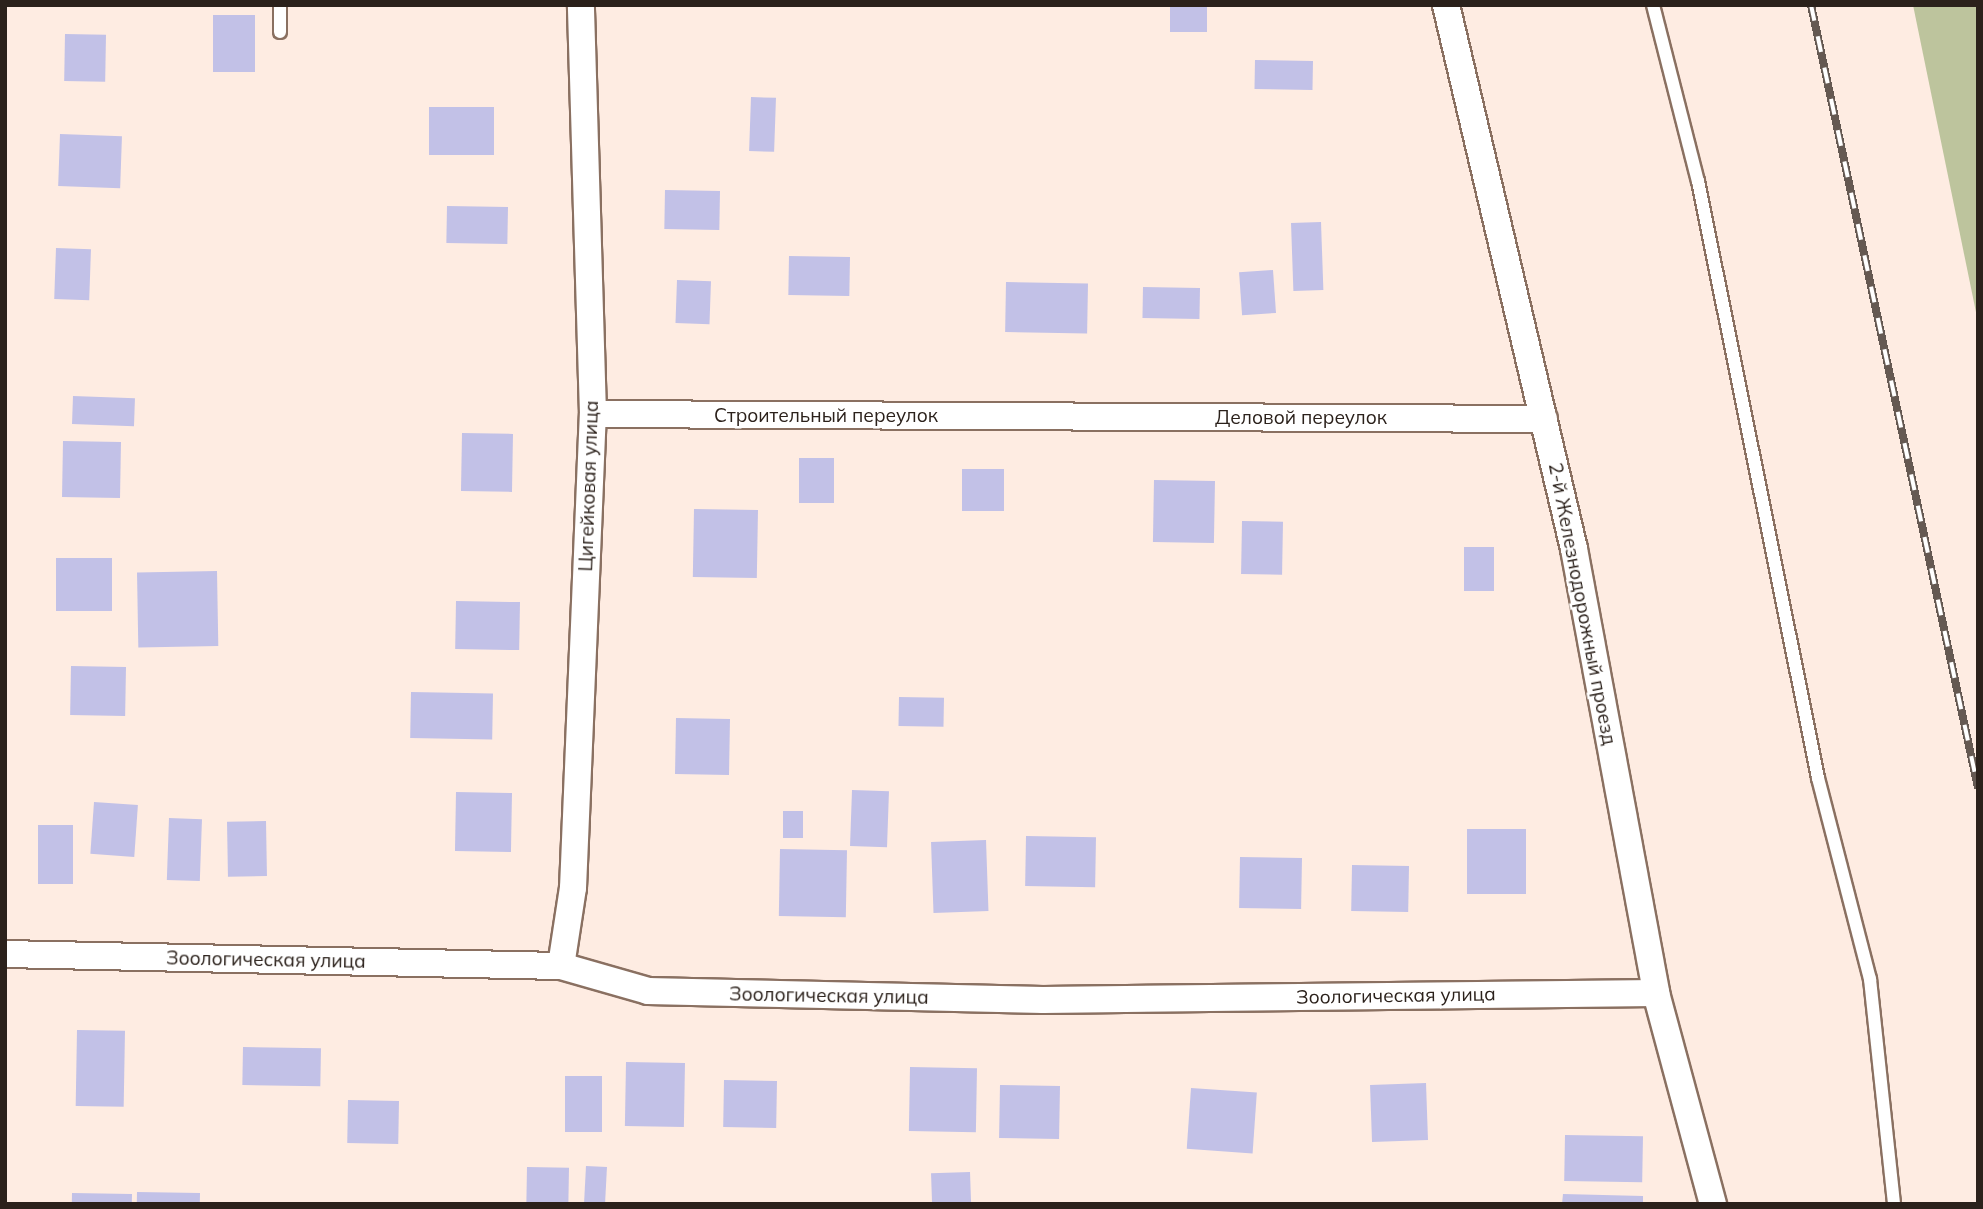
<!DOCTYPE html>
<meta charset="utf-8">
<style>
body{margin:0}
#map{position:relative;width:1983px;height:1209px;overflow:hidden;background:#feece2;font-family:Mulish,sans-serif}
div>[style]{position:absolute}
.forest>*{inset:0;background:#bdc49d}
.building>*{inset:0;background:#c2c1e7;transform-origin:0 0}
.roads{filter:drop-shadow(2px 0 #8a7061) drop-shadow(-2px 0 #8a7061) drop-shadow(0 2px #8a7061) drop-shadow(0 -2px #8a7061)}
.lane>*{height:12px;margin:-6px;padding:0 6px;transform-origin:6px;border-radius:6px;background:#fff}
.street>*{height:26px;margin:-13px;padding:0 13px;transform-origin:13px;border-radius:13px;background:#fff}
.rail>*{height:8px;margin-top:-4px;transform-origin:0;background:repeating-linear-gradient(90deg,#fff 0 16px,#655952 0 32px);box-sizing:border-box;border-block:2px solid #655952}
span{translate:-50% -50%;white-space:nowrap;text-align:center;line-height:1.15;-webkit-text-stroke:5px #fff;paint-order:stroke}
.street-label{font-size:19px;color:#2b211b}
.frame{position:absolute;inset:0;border:7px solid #2b211b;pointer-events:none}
</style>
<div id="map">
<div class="forest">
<i style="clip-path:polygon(1913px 5px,1978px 5px,1978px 322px)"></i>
</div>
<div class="building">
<i style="left:1170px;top:5px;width:37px;height:27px"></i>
<i style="left:213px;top:15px;width:42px;height:57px"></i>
<i style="left:65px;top:34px;width:41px;height:47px;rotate:1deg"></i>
<i style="left:1255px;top:60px;width:58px;height:29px;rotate:1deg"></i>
<i style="left:751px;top:97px;width:25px;height:54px;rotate:2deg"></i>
<i style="left:494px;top:107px;width:48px;height:65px;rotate:90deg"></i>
<i style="left:60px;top:134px;width:62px;height:52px;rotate:2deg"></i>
<i style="left:665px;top:190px;width:55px;height:39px;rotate:1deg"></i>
<i style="left:447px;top:206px;width:61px;height:37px;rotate:1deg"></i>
<i style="left:1321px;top:222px;width:68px;height:30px;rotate:88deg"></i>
<i style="left:56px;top:248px;width:35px;height:51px;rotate:2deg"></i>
<i style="left:789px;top:256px;width:61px;height:39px;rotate:1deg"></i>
<i style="left:1273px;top:270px;width:43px;height:34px;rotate:86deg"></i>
<i style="left:677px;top:280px;width:34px;height:43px;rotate:2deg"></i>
<i style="left:1006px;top:282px;width:82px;height:50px;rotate:1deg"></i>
<i style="left:1143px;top:287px;width:57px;height:31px;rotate:1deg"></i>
<i style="left:73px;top:396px;width:62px;height:28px;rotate:2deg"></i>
<i style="left:462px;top:433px;width:51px;height:58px;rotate:1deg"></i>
<i style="left:63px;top:441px;width:58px;height:56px;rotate:1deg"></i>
<i style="left:799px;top:458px;width:35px;height:45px"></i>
<i style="left:962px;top:469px;width:42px;height:42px"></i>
<i style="left:1154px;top:480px;width:61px;height:62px;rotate:1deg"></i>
<i style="left:694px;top:509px;width:64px;height:68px;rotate:1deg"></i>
<i style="left:1242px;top:521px;width:41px;height:53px;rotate:1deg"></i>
<i style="left:1464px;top:547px;width:30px;height:44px"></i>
<i style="left:56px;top:558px;width:56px;height:53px"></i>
<i style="left:217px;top:571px;width:75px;height:80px;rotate:89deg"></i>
<i style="left:456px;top:601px;width:64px;height:48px;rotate:1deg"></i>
<i style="left:71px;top:666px;width:55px;height:49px;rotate:1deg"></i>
<i style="left:411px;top:692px;width:82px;height:46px;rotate:1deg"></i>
<i style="left:899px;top:697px;width:45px;height:29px;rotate:1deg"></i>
<i style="left:676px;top:718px;width:54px;height:56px;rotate:1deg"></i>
<i style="left:852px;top:790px;width:37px;height:56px;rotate:2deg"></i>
<i style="left:456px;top:792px;width:56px;height:59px;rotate:1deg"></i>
<i style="left:94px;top:802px;width:44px;height:52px;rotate:4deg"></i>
<i style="left:783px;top:811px;width:20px;height:27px"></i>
<i style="left:169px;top:818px;width:33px;height:62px;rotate:2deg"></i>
<i style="left:266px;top:821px;width:55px;height:39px;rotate:89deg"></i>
<i style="left:38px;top:825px;width:35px;height:59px"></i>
<i style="left:1467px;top:829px;width:59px;height:65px"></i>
<i style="left:1026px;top:836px;width:70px;height:50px;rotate:1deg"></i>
<i style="left:986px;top:840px;width:71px;height:55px;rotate:88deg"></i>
<i style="left:780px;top:849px;width:67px;height:67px;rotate:1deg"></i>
<i style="left:1240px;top:857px;width:62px;height:51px;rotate:1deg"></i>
<i style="left:1409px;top:866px;width:46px;height:57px;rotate:91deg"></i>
<i style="left:77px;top:1030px;width:48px;height:76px;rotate:1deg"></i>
<i style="left:243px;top:1047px;width:78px;height:38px;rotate:1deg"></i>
<i style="left:626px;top:1062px;width:59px;height:64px;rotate:1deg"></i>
<i style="left:910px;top:1067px;width:67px;height:64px;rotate:1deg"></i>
<i style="left:565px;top:1076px;width:37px;height:56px"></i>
<i style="left:724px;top:1080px;width:53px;height:47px;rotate:1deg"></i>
<i style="left:1426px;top:1083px;width:57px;height:56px;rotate:88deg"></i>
<i style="left:1000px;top:1085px;width:60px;height:53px;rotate:1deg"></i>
<i style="left:1191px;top:1088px;width:66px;height:61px;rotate:4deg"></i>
<i style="left:348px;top:1100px;width:51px;height:43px;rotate:1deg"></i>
<i style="left:1565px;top:1135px;width:78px;height:46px;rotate:1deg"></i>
<i style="left:586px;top:1166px;width:21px;height:38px;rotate:3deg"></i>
<i style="left:527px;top:1167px;width:42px;height:37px;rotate:1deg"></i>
<i style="left:970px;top:1172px;width:32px;height:39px;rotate:88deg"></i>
<i style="left:137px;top:1192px;width:63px;height:12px;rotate:1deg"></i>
<i style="left:72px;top:1193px;width:60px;height:11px;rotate:1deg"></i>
<i style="clip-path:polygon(1563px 1194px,1643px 1196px,1643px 1204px,1562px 1204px)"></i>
</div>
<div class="roads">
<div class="lane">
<i style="left:280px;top:5px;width:27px;rotate:90deg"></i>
<i style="left:1653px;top:5px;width:182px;rotate:75.7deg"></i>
<i style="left:1698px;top:181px;width:609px;rotate:78.63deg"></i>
<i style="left:1818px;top:778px;width:208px;rotate:75.5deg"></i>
<i style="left:1870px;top:979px;width:226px;rotate:83.9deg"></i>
</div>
<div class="street">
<i style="left:1446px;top:5px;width:559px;rotate:76.76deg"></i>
<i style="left:1574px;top:549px;width:452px;rotate:79.5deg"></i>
<i style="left:1656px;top:993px;width:219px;rotate:74.9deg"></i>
<i style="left:593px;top:414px;width:951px;rotate:0.3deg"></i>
<i style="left:5px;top:954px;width:556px;rotate:1.24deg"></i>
<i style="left:561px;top:966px;width:91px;rotate:16deg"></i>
<i style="left:648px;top:991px;width:395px;rotate:1.3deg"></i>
<i style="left:1043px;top:1000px;width:613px;rotate:-0.65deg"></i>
<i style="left:561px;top:966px;width:79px;rotate:-81.3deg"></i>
<i style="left:573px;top:888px;width:474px;rotate:-87.6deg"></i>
<i style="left:593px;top:414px;width:409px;rotate:-91.7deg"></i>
</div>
</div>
<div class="rail">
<i style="left:1811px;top:5px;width:801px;rotate:77.96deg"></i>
</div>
<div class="street-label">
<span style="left:826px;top:416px">Строительный переулок</span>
<span style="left:1301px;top:418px">Деловой переулок</span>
<span style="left:589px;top:486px;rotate:-88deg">Цигейковая улица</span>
<span style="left:1582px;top:604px;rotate:79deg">2-й Железнодорожный проезд</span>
<span style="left:266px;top:960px;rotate:1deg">Зоологическая улица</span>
<span style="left:829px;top:996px;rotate:1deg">Зоологическая улица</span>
<span style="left:1396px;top:996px;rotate:-1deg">Зоологическая улица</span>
</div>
<div class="frame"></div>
</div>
